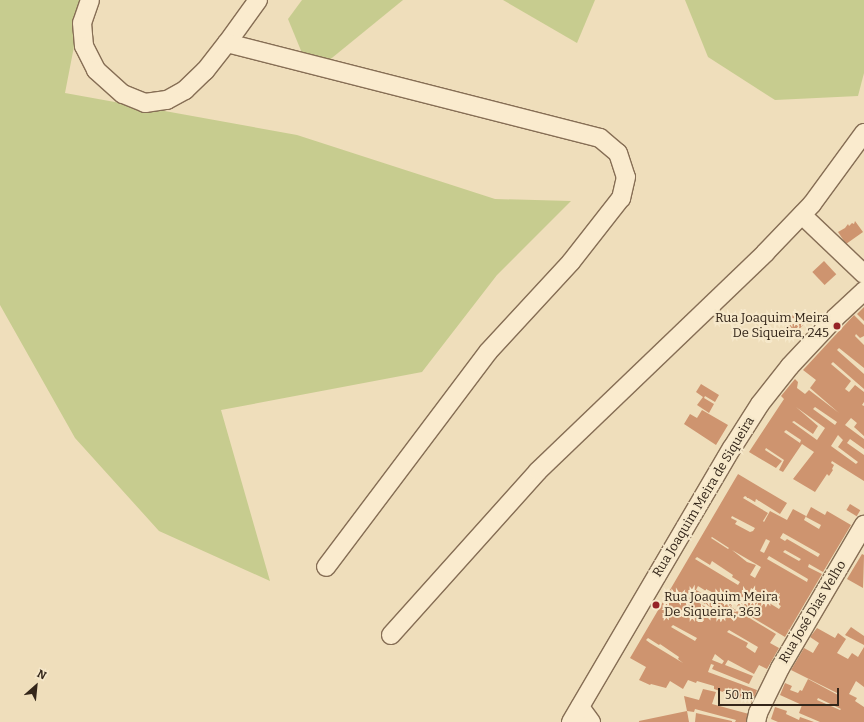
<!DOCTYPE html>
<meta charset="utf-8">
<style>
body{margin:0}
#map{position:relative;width:864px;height:722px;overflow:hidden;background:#efdebb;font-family:Bitter,serif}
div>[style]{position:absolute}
.green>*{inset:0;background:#c7cc8f}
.building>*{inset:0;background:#ce946f;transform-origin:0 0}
.roads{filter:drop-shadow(1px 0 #866e55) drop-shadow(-1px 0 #866e55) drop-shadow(0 1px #866e55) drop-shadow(0 -1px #866e55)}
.minor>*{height:18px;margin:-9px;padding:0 9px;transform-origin:9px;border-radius:9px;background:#faebce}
.dots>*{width:11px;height:11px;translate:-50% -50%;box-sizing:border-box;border:2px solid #f6e8ca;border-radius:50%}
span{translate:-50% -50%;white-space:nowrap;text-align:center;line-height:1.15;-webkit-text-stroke:4px #f6e8ca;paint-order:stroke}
.poi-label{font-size:13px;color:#34261a}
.right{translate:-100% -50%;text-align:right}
.left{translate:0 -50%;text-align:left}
.street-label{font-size:13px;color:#34261a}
.north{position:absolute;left:16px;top:666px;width:40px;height:40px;-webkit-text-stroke:3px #f6e8ca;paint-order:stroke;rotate:27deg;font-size:11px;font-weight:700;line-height:16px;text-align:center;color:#34261a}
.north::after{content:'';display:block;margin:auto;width:14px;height:18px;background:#34261a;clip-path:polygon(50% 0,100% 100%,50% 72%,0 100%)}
.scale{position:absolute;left:718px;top:688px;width:121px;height:18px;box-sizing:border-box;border:2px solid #34261a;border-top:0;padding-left:5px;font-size:12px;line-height:14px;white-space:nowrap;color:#34261a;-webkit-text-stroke:3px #f6e8ca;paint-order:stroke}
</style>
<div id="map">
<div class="green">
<i style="clip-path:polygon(0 0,83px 0,65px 93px,297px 135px,495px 199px,571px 201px,497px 275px,422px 372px,221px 410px,270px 581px,159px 531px,75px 438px,0 305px)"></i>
<i style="clip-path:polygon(302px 0,403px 0,311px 75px,288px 19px)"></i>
<i style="clip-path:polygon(503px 0,595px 0,577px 43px)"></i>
<i style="clip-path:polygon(685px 0,864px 0,864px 73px,858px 96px,775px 100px,708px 57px)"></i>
</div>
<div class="building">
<i style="clip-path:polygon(855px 221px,863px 232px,846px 244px,838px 232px,845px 228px,848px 224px,849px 226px,852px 223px,854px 224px)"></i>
<i style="left:824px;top:261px;width:18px;height:16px;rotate:47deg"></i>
<i style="clip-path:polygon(864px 307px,864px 321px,857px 314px)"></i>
<i style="clip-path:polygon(792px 315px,803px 325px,792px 337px,784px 331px,789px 325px,786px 322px)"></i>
<i style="clip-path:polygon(evenodd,854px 315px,864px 325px,864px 336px,860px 338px,856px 334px,855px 336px,864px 345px,864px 368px,839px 348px,837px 350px,864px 374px,864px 389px,833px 362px,831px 364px,851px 381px,845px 389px,849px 392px,855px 385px,864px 392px,864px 402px,862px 405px,864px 406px,864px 436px,854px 427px,857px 423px,851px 418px,845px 425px,864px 439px,864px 449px,850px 439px,847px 443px,864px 455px,864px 481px,832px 461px,831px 463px,834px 465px,832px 469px,833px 470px,829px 476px,827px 474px,815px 492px,793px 479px,814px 452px,802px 444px,783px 472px,779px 470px,784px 460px,766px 448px,765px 450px,782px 461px,776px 468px,749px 452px,784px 399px,781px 396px,795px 379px,798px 382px,797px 388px,805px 394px,809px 390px,839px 413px,810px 388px,816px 380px,803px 370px,854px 315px,796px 407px,825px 428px,817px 440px,792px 422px,794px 421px,813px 434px,818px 426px,796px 407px,854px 315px,815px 407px,837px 422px,835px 425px,813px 409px,815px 407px,854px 315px,786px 430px,801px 440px,800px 443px,784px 432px,786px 430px,854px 315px,838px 435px,843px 440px,838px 447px,858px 462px,856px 464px,831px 446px,838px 435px)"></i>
<i style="clip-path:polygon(701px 384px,719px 395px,715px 402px,705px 396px,704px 398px,714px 404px,709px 413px,697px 405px,703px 397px,696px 392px)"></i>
<i style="clip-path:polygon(702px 410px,728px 425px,716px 445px,684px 424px,690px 414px,697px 418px)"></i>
<i style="clip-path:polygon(evenodd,738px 474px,787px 503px,780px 514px,756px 499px,755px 502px,745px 496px,743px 498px,768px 513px,763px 521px,764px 522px,770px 511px,787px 520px,793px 509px,806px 516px,804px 520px,819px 529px,821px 525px,806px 517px,811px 507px,825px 515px,827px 511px,851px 525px,823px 572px,809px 564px,808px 567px,822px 574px,785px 637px,745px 613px,746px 611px,736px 606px,741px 597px,738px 595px,731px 607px,776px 634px,770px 643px,779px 648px,767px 669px,759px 665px,754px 674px,728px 660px,725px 665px,753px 676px,749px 684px,712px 669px,714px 665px,711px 664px,708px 672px,757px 690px,753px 702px,714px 689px,714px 686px,697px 681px,696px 683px,688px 680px,683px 689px,670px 681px,666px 688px,651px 684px,650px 685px,639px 680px,646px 667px,630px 658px,738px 474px,732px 516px,755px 528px,753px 531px,750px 532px,735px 524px,737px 521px,731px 518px,732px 516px,738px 474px,783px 533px,820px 554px,818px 557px,794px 543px,787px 539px,785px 541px,780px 538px,783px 533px,738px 474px,712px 537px,729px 548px,728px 549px,711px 538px,712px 537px,738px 474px,766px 539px,770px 541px,764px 553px,760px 551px,766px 539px,738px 474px,732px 550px,761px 567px,755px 578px,750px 575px,756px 565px,747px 562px,732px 550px,738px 474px,785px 550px,801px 559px,799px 561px,783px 552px,785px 550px,738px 474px,769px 556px,808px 579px,807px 582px,767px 559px,769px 556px,738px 474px,697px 557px,710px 565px,712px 561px,733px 575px,732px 577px,740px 582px,738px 585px,695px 559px,697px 557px,738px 474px,698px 586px,706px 591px,706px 589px,725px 599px,723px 602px,727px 604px,726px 605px,722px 603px,723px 601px,713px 595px,711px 598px,696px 590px,698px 586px,738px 474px,751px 588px,781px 606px,779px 609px,750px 591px,751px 588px,738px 474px,688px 594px,726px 616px,724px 619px,690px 597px,689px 599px,686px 597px,688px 594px,738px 474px,673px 625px,697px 638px,695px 641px,671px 627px,673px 625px,738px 474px,729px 630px,758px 647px,755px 653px,746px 647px,748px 643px,727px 632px,729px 630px,738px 474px,648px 638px,659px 645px,662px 642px,660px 644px,679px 657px,678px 659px,683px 663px,650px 643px,646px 640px,648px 638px,738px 474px,715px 654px,724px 661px,722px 664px,712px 660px,715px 654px)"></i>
<i style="left:850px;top:504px;width:12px;height:7px;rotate:31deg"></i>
<i style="clip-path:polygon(862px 554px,864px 555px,863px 588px,847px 579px)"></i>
<i style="clip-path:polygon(851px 627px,864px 636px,864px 645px,845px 635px)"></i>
<i style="clip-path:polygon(evenodd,817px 628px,835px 638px,838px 633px,846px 639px,837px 653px,848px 659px,852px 653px,858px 657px,864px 647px,864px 687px,856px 681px,849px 694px,857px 698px,855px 701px,864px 707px,864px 722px,820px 722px,799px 713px,802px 705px,780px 695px,785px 683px,792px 686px,790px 690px,798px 693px,800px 690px,802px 691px,808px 679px,838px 695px,839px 694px,791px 670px,804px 648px,813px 653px,819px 643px,810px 637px,817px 628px,818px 698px,841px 709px,840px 710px,817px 700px,818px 698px)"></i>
<i style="clip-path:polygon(703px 689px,716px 692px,712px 704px,749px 714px,746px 722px,735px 722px,736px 720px,695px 709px,694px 712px,687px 711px,684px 696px,699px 700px)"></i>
<i style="clip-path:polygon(775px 707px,787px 711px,786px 714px,799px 720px,800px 717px,814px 722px,778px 722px,771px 719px)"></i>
<i style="clip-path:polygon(687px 711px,689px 722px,639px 722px,639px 721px)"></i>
<i style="clip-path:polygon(696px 713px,732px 721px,732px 722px,695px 722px)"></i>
</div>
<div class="roads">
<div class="minor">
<i style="left:90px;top:0;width:24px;rotate:109deg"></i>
<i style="left:82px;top:23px;width:23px;rotate:85deg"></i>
<i style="left:84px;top:46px;width:27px;rotate:63deg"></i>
<i style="left:96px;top:70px;width:36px;rotate:42deg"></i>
<i style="left:123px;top:94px;width:24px;rotate:22deg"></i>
<i style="left:145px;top:103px;width:22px;rotate:-8deg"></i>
<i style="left:167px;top:100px;width:21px;rotate:-29deg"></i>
<i style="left:185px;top:90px;width:28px;rotate:-44deg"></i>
<i style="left:205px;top:71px;width:36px;rotate:-52deg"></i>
<i style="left:227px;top:43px;width:53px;rotate:-54.2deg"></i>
<i style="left:227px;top:43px;width:385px;rotate:14.3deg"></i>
<i style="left:600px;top:138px;width:23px;rotate:40deg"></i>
<i style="left:618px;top:153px;width:25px;rotate:72deg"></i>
<i style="left:626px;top:177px;width:22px;rotate:103deg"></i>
<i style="left:621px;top:198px;width:81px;rotate:128deg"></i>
<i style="left:571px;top:262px;width:122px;rotate:132.7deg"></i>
<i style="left:488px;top:352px;width:269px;rotate:127deg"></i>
<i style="left:802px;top:215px;width:86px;rotate:43.6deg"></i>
<i style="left:391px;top:635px;width:220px;rotate:-48.1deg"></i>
<i style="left:538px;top:471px;width:315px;rotate:-43.8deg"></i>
<i style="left:765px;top:253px;width:68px;rotate:-46.2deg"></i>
<i style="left:812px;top:204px;width:88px;rotate:-53.8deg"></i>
<i style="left:580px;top:707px;width:19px;rotate:54deg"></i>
<i style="left:571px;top:722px;width:318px;rotate:-59.6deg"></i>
<i style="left:732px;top:448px;width:52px;rotate:-57.5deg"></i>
<i style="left:760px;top:404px;width:48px;rotate:-51.7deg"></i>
<i style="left:790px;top:366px;width:66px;rotate:-46.8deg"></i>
<i style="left:835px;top:318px;width:40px;rotate:-43deg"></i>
<i style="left:756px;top:722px;width:9px;rotate:-77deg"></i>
<i style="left:758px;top:713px;width:50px;rotate:-63.9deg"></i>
<i style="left:780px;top:668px;width:166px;rotate:-59.6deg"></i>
</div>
</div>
<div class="dots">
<i style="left:837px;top:326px;background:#962327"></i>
<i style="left:656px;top:605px;background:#962327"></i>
</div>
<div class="poi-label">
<span class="right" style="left:829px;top:326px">Rua Joaquim Meira<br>De Siqueira, 245</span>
<span class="left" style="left:664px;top:605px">Rua Joaquim Meira<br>De Siqueira, 363</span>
</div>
<div class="street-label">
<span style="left:704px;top:497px;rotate:-59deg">Rua Joaquim Meira de Siqueira</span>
<span style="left:813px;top:612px;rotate:-59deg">Rua José Dias Velho</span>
</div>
<div class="north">N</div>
<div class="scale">50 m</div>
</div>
